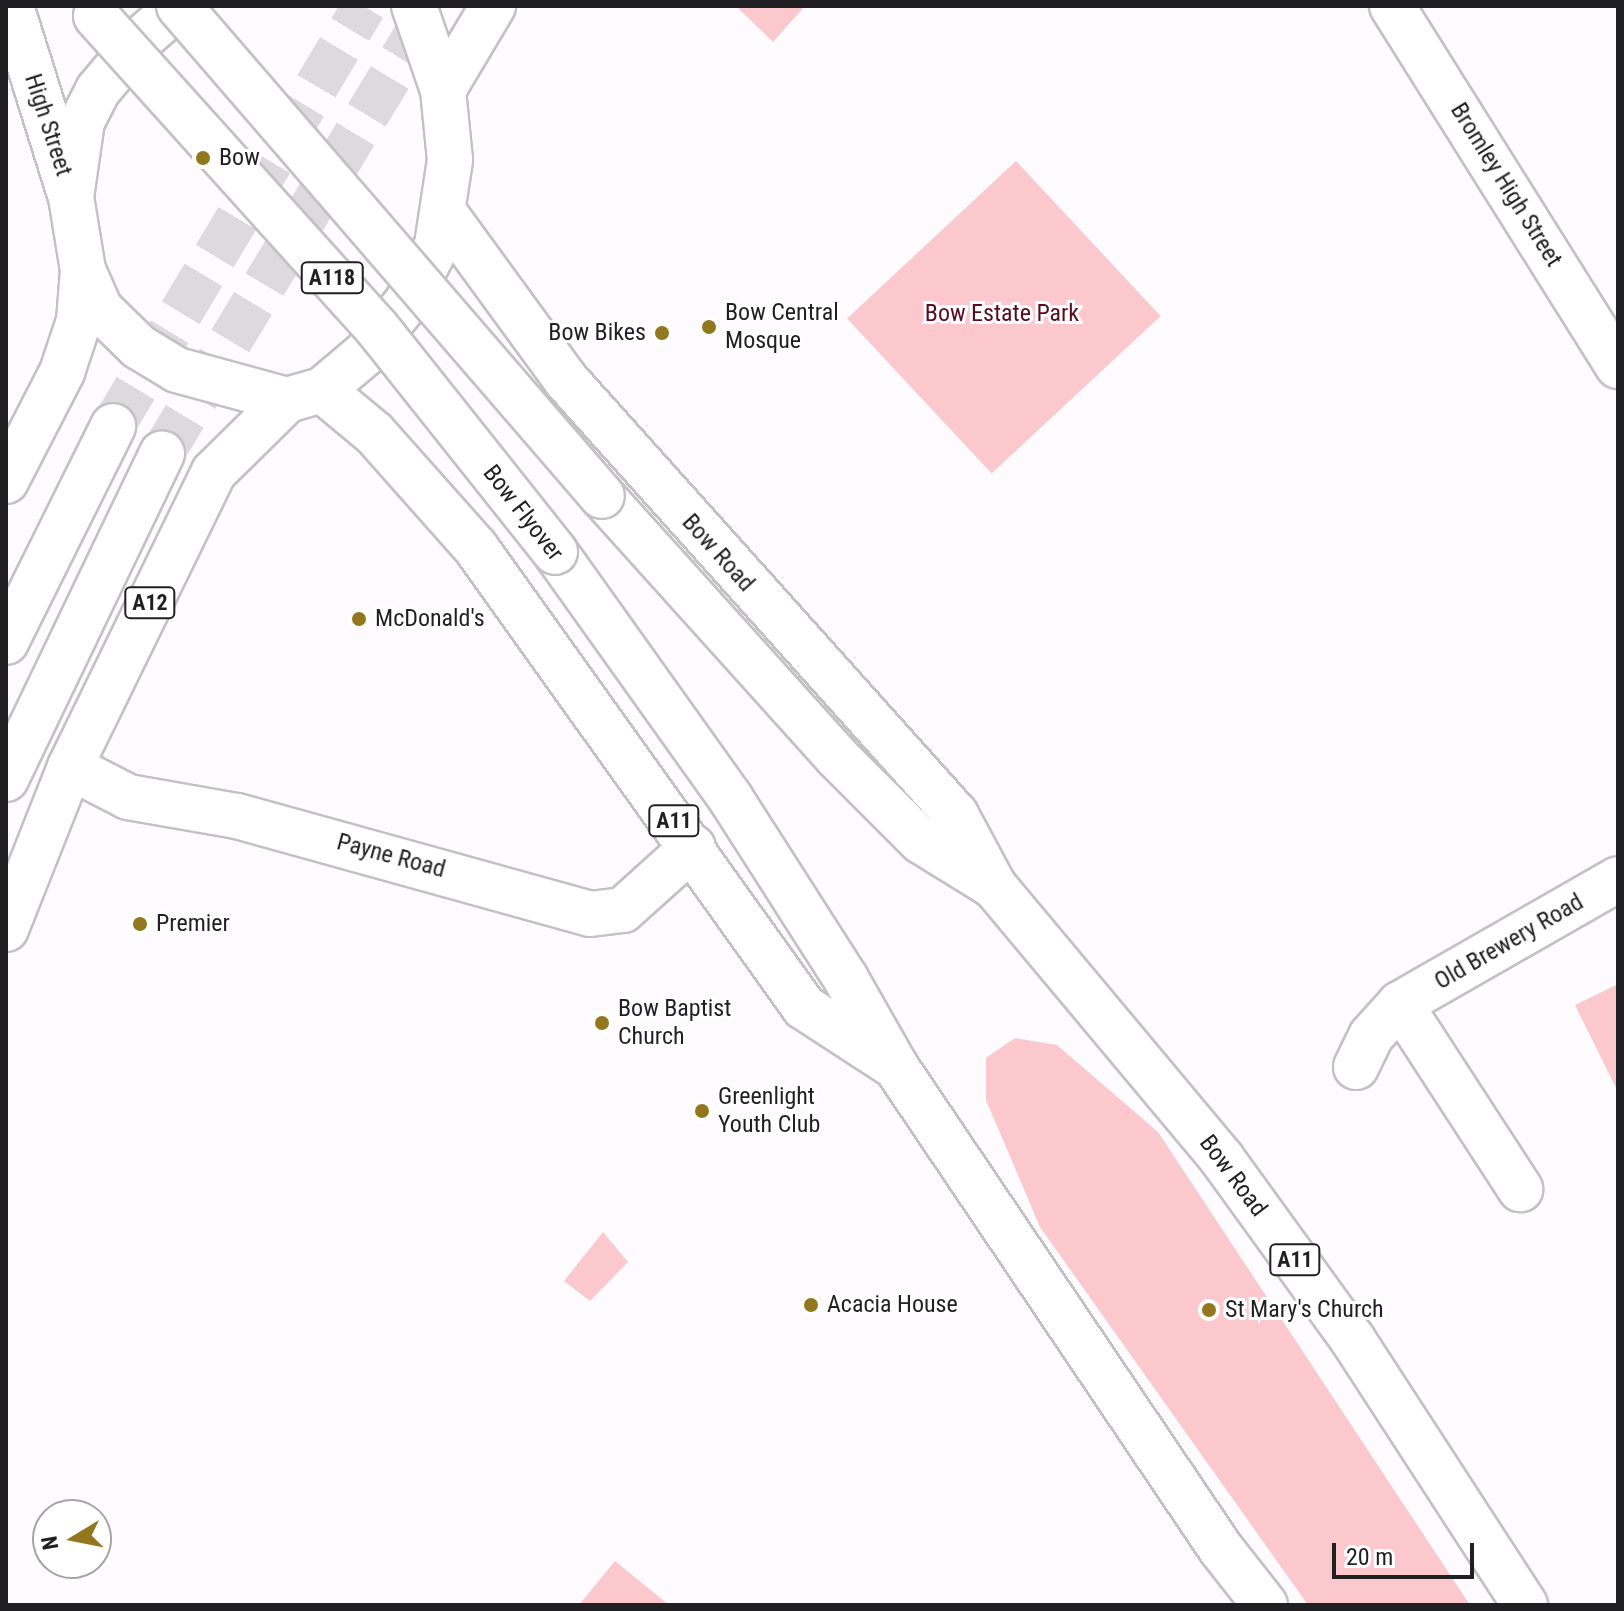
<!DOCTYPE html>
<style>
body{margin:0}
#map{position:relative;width:1624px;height:1611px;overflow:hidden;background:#fdfbfd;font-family:"Roboto Condensed",sans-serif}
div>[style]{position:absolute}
.green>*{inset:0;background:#fbc8cd;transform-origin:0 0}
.pier>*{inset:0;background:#fdfbfd}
.highway-tunnel>*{height:44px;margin-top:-22px;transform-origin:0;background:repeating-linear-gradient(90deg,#dcdadc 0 44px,transparent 0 66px)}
.roads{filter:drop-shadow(2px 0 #c3c1c4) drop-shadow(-2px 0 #c3c1c4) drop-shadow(0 2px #c3c1c4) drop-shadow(0 -2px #c3c1c4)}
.street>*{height:44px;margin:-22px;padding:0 22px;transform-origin:22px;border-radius:22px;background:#fff}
.secondary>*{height:44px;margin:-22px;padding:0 22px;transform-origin:22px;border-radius:22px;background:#fff}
.primary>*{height:44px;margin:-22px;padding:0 22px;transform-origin:22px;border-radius:22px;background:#fff}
.highway>*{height:44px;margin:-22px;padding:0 22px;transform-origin:22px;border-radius:22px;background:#fff}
.bridges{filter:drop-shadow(2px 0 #c3c1c4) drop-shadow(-2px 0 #c3c1c4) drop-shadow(0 2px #c3c1c4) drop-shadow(0 -2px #c3c1c4)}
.primary-bridge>*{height:44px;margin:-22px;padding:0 22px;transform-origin:22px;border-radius:22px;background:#fff}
.dots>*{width:22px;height:22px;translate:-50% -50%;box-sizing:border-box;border:4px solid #fff;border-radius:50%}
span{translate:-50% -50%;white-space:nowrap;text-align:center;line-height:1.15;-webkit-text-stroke:6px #fff;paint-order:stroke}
.shield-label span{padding:2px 6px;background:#fff;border:2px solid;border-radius:6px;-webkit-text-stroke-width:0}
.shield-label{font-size:22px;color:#201f21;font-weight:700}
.street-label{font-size:24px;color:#201f21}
.poi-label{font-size:24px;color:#201f21}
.left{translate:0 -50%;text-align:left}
.right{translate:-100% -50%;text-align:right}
.park-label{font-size:24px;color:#590c21}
.frame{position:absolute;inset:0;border:8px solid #201f21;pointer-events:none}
.north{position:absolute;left:32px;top:1499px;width:80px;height:80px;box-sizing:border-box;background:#fff;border:2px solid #a6a5a6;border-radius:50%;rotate:260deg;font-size:22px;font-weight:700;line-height:32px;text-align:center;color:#201f21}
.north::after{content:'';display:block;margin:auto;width:28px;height:36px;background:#93771e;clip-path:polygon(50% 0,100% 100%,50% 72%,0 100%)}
.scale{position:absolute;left:1332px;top:1543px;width:142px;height:36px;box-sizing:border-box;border:4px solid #201f21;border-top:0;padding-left:10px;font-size:24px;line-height:28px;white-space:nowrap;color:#201f21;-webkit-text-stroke:6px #fff;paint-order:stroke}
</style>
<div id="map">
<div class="green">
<i style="clip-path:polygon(736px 6px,805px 6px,773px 42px)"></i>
<i style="left:1016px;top:161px;width:212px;height:231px;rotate:47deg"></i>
<i style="clip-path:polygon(1618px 984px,1618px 1092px,1575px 1005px)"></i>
<i style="clip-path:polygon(1015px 1038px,1057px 1045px,1158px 1132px,1470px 1605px,1308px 1605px,1040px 1227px,986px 1100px,986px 1058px)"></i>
<i style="clip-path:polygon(603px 1232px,628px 1262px,590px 1301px,564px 1281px)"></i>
<i style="clip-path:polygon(615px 1561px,669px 1605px,579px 1605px)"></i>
</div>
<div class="pier">
<i style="clip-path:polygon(62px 6px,176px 6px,163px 60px,112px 185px,58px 269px,38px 290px,6px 309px,6px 104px,46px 47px)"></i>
</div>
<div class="highway-tunnel">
<i style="left:113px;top:426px;width:489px;rotate:-59.1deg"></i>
<i style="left:162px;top:454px;width:524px;rotate:-58.83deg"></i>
</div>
<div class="roads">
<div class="street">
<i style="left:70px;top:767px;width:65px;rotate:27.3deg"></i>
<i style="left:128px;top:797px;width:111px;rotate:9.9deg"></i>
<i style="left:237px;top:816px;width:366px;rotate:15.5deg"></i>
<i style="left:590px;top:914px;width:33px;rotate:-7deg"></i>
<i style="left:623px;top:910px;width:94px;rotate:-42deg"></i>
<i style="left:1400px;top:1004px;width:221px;rotate:57deg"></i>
<i style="left:1356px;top:1067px;width:34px;rotate:-64deg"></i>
<i style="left:1371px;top:1036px;width:43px;rotate:-47.8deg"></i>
<i style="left:1400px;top:1004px;width:251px;rotate:-29.8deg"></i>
</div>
<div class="secondary">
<i style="left:1392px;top:6px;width:425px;rotate:57.9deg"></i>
</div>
<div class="primary">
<i style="left:11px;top:6px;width:200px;rotate:72.6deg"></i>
<i style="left:602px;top:496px;width:351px;rotate:48deg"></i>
<i style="left:837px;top:757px;width:119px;rotate:45deg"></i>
<i style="left:921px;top:841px;width:86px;rotate:31.7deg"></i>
<i style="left:555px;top:552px;width:303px;rotate:54.5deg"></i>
<i style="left:731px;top:799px;width:214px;rotate:57.4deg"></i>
<i style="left:846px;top:979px;width:101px;rotate:60.4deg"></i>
</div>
<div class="highway">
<i style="left:179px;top:6px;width:52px;rotate:138.9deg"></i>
<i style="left:140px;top:40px;width:65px;rotate:130deg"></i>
<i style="left:98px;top:90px;width:35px;rotate:117deg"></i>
<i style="left:82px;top:121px;width:77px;rotate:98.2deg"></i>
<i style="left:71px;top:197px;width:74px;rotate:80.7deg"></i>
<i style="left:83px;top:270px;width:43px;rotate:66.4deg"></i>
<i style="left:100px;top:309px;width:54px;rotate:44.3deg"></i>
<i style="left:139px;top:347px;width:44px;rotate:31.2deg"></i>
<i style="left:177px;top:370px;width:114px;rotate:15.3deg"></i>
<i style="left:287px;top:400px;width:36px;rotate:-16deg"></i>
<i style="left:322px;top:390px;width:57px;rotate:-40.1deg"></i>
<i style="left:366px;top:353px;width:65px;rotate:-51.2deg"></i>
<i style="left:407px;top:302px;width:64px;rotate:-62.2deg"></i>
<i style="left:437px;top:245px;width:86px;rotate:-81.3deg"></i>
<i style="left:450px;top:160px;width:70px;rotate:-95.7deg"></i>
<i style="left:443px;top:90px;width:89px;rotate:-109deg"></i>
<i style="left:443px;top:90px;width:98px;rotate:-59.2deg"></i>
<i style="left:445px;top:214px;width:205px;rotate:53.9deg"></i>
<i style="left:566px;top:380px;width:584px;rotate:48.12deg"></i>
<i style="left:956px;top:815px;width:81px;rotate:61.8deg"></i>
<i style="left:994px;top:886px;width:356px;rotate:50.1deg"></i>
<i style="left:1222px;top:1159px;width:223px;rotate:54.1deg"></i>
<i style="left:1353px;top:1340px;width:316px;rotate:57deg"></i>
<i style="left:322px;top:390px;width:67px;rotate:39.6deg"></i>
<i style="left:374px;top:433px;width:154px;rotate:48.4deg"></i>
<i style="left:476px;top:548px;width:564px;rotate:54.45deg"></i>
<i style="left:804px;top:1007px;width:110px;rotate:33.1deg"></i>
<i style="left:896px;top:1067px;width:581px;rotate:56.01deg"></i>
<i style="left:1221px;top:1549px;width:71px;rotate:51.8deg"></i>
<i style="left:6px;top:481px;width:123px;rotate:-62.8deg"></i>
<i style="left:62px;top:372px;width:54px;rotate:-71.6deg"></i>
<i style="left:79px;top:321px;width:51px;rotate:-85.5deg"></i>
<i style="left:6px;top:642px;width:241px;rotate:-63.6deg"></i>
<i style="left:6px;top:779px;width:361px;rotate:-64.4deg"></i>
<i style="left:6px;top:929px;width:174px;rotate:-68.4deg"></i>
<i style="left:70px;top:767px;width:328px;rotate:-64deg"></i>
<i style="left:214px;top:472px;width:103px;rotate:-44.6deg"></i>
</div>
</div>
<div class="bridges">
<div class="primary-bridge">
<i style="left:179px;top:6px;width:647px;rotate:49.2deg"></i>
<i style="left:96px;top:16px;width:420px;rotate:48deg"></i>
<i style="left:377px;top:328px;width:286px;rotate:51.5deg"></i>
</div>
</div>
<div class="dots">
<i style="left:203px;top:158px;background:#93771e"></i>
<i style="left:709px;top:327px;background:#93771e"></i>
<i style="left:662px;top:333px;background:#93771e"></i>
<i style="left:359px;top:619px;background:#93771e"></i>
<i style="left:140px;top:924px;background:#93771e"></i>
<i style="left:602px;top:1023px;background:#93771e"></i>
<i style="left:702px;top:1111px;background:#93771e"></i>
<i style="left:811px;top:1305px;background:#93771e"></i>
<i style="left:1209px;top:1310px;background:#93771e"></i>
</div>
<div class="shield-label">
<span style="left:332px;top:278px">A118</span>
<span style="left:150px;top:603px">A12</span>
<span style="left:674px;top:821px">A11</span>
<span style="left:1295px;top:1260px">A11</span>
</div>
<div class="street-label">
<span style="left:48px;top:125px;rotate:72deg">High Street</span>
<span style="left:1506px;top:185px;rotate:58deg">Bromley High Street</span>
<span style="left:523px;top:513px;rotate:52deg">Bow Flyover</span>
<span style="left:718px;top:553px;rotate:48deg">Bow Road</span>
<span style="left:391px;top:856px;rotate:15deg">Payne Road</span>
<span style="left:1509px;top:942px;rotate:-30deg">Old Brewery Road</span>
<span style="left:1233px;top:1176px;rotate:53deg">Bow Road</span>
</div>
<div class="poi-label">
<span class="left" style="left:219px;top:158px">Bow</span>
<span class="left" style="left:725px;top:327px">Bow Central<br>Mosque</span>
<span class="right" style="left:646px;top:333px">Bow Bikes</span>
<span class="left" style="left:375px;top:619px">McDonald's</span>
<span class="left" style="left:156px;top:924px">Premier</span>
<span class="left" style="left:618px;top:1023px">Bow Baptist<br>Church</span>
<span class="left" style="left:718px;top:1111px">Greenlight<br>Youth Club</span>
<span class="left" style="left:827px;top:1305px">Acacia House</span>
<span class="left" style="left:1225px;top:1310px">St Mary's Church</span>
</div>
<div class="park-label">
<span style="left:1002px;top:314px">Bow Estate Park</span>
</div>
<div class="frame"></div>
<div class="north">N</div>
<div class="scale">20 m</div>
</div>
